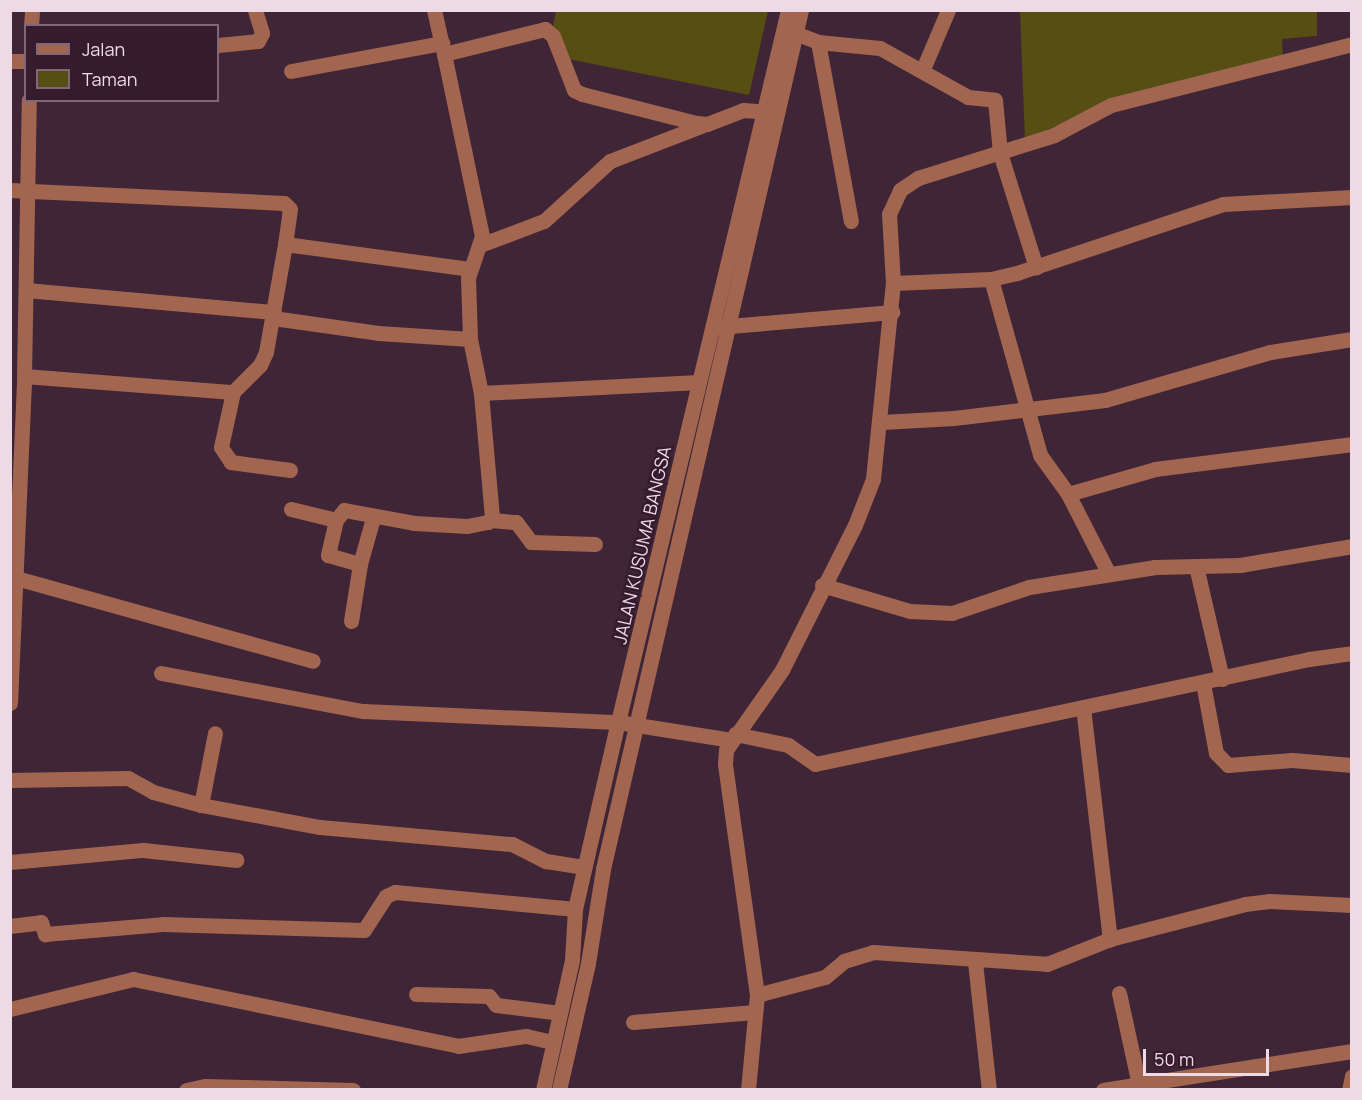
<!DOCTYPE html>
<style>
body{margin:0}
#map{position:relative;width:1362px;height:1100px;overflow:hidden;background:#402537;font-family:Manrope,sans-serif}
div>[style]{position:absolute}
.green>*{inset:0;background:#574e13}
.minor>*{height:15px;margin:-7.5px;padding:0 7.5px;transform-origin:7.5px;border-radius:7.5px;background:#a26650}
span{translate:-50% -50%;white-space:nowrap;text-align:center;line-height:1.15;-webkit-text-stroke:5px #361b2d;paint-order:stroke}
.street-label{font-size:18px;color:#eddae5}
.frame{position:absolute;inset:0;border:12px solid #eddae5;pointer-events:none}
.legend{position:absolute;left:24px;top:24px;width:195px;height:78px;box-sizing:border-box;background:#361b2d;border:2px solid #7f6777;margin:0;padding:8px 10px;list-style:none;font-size:18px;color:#eddae5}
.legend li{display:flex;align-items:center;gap:12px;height:30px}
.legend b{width:30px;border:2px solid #7f6777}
.scale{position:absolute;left:1143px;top:1049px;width:126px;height:27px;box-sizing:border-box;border:3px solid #eddae5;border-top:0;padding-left:8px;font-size:18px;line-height:21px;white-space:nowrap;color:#eddae5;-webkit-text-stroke:4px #361b2d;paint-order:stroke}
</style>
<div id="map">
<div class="green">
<i style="clip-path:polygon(556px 11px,768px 11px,749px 95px,568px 59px,552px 32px)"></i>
<i style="clip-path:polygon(1020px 11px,1317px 11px,1317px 36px,1282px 39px,1283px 60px,1110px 100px,1025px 141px)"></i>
</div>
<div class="minor">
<i style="left:434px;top:10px;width:45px;rotate:77.2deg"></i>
<i style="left:444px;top:54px;width:104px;rotate:-13.9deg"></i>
<i style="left:545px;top:29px;width:11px;rotate:41deg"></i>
<i style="left:553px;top:36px;width:58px;rotate:68.7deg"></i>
<i style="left:574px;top:90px;width:9px;rotate:27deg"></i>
<i style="left:582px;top:94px;width:119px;rotate:14.2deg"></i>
<i style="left:697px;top:123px;width:10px;rotate:6deg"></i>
<i style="left:707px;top:124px;width:39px;rotate:-21deg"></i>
<i style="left:743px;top:110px;width:29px;rotate:4deg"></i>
<i style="left:31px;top:26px;width:16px;rotate:-86deg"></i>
<i style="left:787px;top:30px;width:33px;rotate:21deg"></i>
<i style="left:818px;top:42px;width:62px;rotate:5.5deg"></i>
<i style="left:880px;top:48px;width:101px;rotate:29.1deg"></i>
<i style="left:968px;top:97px;width:27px;rotate:6deg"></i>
<i style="left:995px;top:100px;width:53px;rotate:84.6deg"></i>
<i style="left:1000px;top:153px;width:120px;rotate:72.5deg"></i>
<i style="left:818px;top:42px;width:182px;rotate:79.6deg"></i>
<i style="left:218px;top:45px;width:40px;rotate:-5.7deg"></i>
<i style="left:258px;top:41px;width:9px;rotate:-63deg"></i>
<i style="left:262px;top:33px;width:24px;rotate:-107deg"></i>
<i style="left:444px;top:54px;width:186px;rotate:78.2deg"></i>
<i style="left:482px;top:236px;width:44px;rotate:108.4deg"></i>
<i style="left:468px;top:278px;width:61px;rotate:88.1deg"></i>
<i style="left:470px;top:339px;width:55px;rotate:78.5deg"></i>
<i style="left:481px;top:393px;width:218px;rotate:-2.9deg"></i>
<i style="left:10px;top:61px;width:16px"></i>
<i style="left:923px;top:69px;width:64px;rotate:-67deg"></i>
<i style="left:291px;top:71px;width:154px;rotate:-10.5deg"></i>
<i style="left:10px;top:190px;width:274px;rotate:2.7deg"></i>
<i style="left:284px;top:203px;width:8px;rotate:45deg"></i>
<i style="left:290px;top:209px;width:35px;rotate:98deg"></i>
<i style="left:480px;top:245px;width:68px;rotate:-20.6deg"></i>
<i style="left:544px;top:221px;width:89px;rotate:-42.3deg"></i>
<i style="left:610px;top:161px;width:103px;rotate:-21.1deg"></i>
<i style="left:991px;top:279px;width:183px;rotate:74.4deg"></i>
<i style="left:1040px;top:455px;width:48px;rotate:54.3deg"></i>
<i style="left:1068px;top:494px;width:90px;rotate:62.9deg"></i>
<i style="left:893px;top:283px;width:69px;rotate:-93.3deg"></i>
<i style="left:889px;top:214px;width:26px;rotate:-65deg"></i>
<i style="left:900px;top:190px;width:22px;rotate:-34deg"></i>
<i style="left:918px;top:178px;width:143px;rotate:-17.5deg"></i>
<i style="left:1054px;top:135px;width:64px;rotate:-27.8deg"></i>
<i style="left:1111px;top:105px;width:249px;rotate:-14.2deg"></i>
<i style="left:26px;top:290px;width:249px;rotate:5.1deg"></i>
<i style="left:273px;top:318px;width:106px;rotate:8.1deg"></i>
<i style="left:378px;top:333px;width:92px;rotate:3.7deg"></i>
<i style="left:718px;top:327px;width:175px;rotate:-4.9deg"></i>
<i style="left:24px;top:376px;width:210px;rotate:4.4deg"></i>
<i style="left:882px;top:422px;width:72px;rotate:-3.2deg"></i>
<i style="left:954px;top:418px;width:152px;rotate:-6.8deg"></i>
<i style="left:1105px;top:400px;width:172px;rotate:-16.2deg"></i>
<i style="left:1270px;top:352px;width:83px;rotate:-9deg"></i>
<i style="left:290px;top:470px;width:60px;rotate:-172.3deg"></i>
<i style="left:231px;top:462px;width:18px;rotate:-124deg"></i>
<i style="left:221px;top:447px;width:56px;rotate:-77.7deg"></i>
<i style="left:233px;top:392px;width:38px;rotate:-45deg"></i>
<i style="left:260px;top:365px;width:14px;rotate:-65deg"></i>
<i style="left:266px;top:352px;width:110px;rotate:-80deg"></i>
<i style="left:285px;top:244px;width:186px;rotate:7.7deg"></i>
<i style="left:1068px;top:494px;width:91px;rotate:-16deg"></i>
<i style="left:1155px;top:469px;width:199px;rotate:-7.2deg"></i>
<i style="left:291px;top:509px;width:46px;rotate:13.7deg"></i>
<i style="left:336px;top:520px;width:13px;rotate:-51deg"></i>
<i style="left:344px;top:510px;width:71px;rotate:10.5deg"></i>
<i style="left:414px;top:523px;width:53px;rotate:3.2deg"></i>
<i style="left:467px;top:526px;width:21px;rotate:-11deg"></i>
<i style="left:488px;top:522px;width:6px;rotate:-51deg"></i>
<i style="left:492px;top:517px;width:124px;rotate:-95.1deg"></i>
<i style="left:336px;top:520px;width:36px;rotate:103deg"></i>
<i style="left:328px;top:555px;width:33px;rotate:16deg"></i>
<i style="left:360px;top:564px;width:48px;rotate:-74.2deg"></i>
<i style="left:491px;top:520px;width:25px;rotate:5deg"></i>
<i style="left:516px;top:522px;width:25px;rotate:53deg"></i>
<i style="left:531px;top:542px;width:64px;rotate:1.8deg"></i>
<i style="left:1196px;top:566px;width:116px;rotate:77deg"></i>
<i style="left:16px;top:578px;width:308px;rotate:15.6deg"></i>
<i style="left:822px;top:585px;width:92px;rotate:16.5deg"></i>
<i style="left:910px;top:611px;width:42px;rotate:2.7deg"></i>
<i style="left:952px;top:613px;width:81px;rotate:-18.7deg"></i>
<i style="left:1029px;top:587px;width:128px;rotate:-9deg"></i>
<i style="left:1155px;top:567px;width:85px;rotate:-1.3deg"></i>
<i style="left:1240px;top:565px;width:114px;rotate:-9.6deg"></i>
<i style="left:351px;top:621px;width:58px;rotate:-81deg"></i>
<i style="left:161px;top:673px;width:206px;rotate:10.7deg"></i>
<i style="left:363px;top:711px;width:255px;rotate:2.5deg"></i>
<i style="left:618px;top:722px;width:115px;rotate:9deg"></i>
<i style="left:1203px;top:683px;width:71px;rotate:79.5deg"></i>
<i style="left:1216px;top:753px;width:17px;rotate:45deg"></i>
<i style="left:1228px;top:765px;width:64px;rotate:-4.5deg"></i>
<i style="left:1292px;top:760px;width:60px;rotate:4.8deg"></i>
<i style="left:10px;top:703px;width:327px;rotate:-87.5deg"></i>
<i style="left:24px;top:376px;width:276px;rotate:-89deg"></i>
<i style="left:1083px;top:707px;width:234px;rotate:83.4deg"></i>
<i style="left:735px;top:734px;width:54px;rotate:11.7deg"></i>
<i style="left:788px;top:745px;width:33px;rotate:35deg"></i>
<i style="left:815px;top:764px;width:505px;rotate:-12deg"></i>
<i style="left:1309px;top:659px;width:43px;rotate:-7.9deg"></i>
<i style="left:10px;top:780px;width:118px;rotate:-1deg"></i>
<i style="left:128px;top:778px;width:29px;rotate:29deg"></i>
<i style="left:153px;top:792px;width:50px;rotate:15.2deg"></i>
<i style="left:201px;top:805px;width:121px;rotate:10.5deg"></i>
<i style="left:320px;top:827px;width:193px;rotate:5.1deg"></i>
<i style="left:512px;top:844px;width:38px;rotate:27deg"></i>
<i style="left:546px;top:861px;width:39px;rotate:9deg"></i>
<i style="left:201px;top:805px;width:73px;rotate:-79deg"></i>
<i style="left:10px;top:862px;width:134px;rotate:-5.2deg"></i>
<i style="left:143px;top:850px;width:94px;rotate:6.1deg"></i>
<i style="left:10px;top:926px;width:31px;rotate:-7deg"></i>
<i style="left:41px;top:922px;width:13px;rotate:72deg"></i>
<i style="left:45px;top:934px;width:118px;rotate:-4.8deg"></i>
<i style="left:163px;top:924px;width:201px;rotate:1.7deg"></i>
<i style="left:364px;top:930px;width:40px;rotate:-57.1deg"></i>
<i style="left:386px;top:896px;width:10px;rotate:-24deg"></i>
<i style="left:395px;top:892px;width:181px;rotate:5.4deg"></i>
<i style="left:975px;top:962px;width:129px;rotate:83.8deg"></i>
<i style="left:1119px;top:993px;width:94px;rotate:77.7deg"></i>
<i style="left:416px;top:994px;width:73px;rotate:1.6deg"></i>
<i style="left:489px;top:996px;width:11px;rotate:52deg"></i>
<i style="left:496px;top:1005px;width:64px;rotate:7.1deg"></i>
<i style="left:757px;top:995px;width:70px;rotate:-14.8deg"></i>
<i style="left:825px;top:977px;width:25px;rotate:-40deg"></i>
<i style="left:844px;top:961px;width:30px;rotate:-17deg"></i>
<i style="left:873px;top:952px;width:174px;rotate:3.9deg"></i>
<i style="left:1047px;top:964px;width:68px;rotate:-21.6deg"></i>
<i style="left:1110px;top:939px;width:139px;rotate:-14.5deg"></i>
<i style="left:1245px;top:904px;width:24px;rotate:-7deg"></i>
<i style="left:1269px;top:901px;width:83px;rotate:2.8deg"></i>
<i style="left:10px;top:1009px;width:127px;rotate:-13.7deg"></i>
<i style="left:133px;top:979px;width:332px;rotate:11.6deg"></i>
<i style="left:458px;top:1046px;width:69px;rotate:-8.4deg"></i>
<i style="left:526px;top:1036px;width:28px;rotate:13deg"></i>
<i style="left:633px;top:1022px;width:122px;rotate:-4.7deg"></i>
<i style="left:186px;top:1090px;width:19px;rotate:-12deg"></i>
<i style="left:205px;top:1086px;width:148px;rotate:1.5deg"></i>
<i style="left:543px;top:1090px;width:133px;rotate:-77.4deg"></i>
<i style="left:572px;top:960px;width:51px;rotate:-86.6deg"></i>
<i style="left:575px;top:909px;width:192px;rotate:-77.1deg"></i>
<i style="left:618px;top:722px;width:732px;rotate:-76.57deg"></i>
<i style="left:559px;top:1090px;width:130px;rotate:-77.1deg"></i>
<i style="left:588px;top:963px;width:95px;rotate:-80.9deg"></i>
<i style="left:603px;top:869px;width:882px;rotate:-77.02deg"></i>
<i style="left:748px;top:1090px;width:95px;rotate:-84.6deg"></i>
<i style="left:757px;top:995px;width:233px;rotate:-97.9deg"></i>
<i style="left:725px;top:764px;width:14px;rotate:-86deg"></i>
<i style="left:726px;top:750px;width:98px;rotate:-55deg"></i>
<i style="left:782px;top:670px;width:162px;rotate:-63.3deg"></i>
<i style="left:855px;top:525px;width:49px;rotate:-68.6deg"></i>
<i style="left:873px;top:479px;width:197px;rotate:-84.2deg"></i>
<i style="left:893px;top:283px;width:98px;rotate:-2.3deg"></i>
<i style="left:991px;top:279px;width:27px;rotate:-13deg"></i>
<i style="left:1017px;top:273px;width:217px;rotate:-18.5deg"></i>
<i style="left:1223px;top:204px;width:129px;rotate:-3.1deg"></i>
<i style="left:1103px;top:1090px;width:252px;rotate:-8.9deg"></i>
<i style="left:1349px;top:1090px;width:14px;rotate:-78deg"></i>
</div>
<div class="street-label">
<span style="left:642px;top:545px;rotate:-77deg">JALAN KUSUMA BANGSA</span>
</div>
<div class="frame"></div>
<ul class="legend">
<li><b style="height:8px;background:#a26650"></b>Jalan</li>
<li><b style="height:16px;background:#574e13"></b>Taman</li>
</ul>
<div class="scale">50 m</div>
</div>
